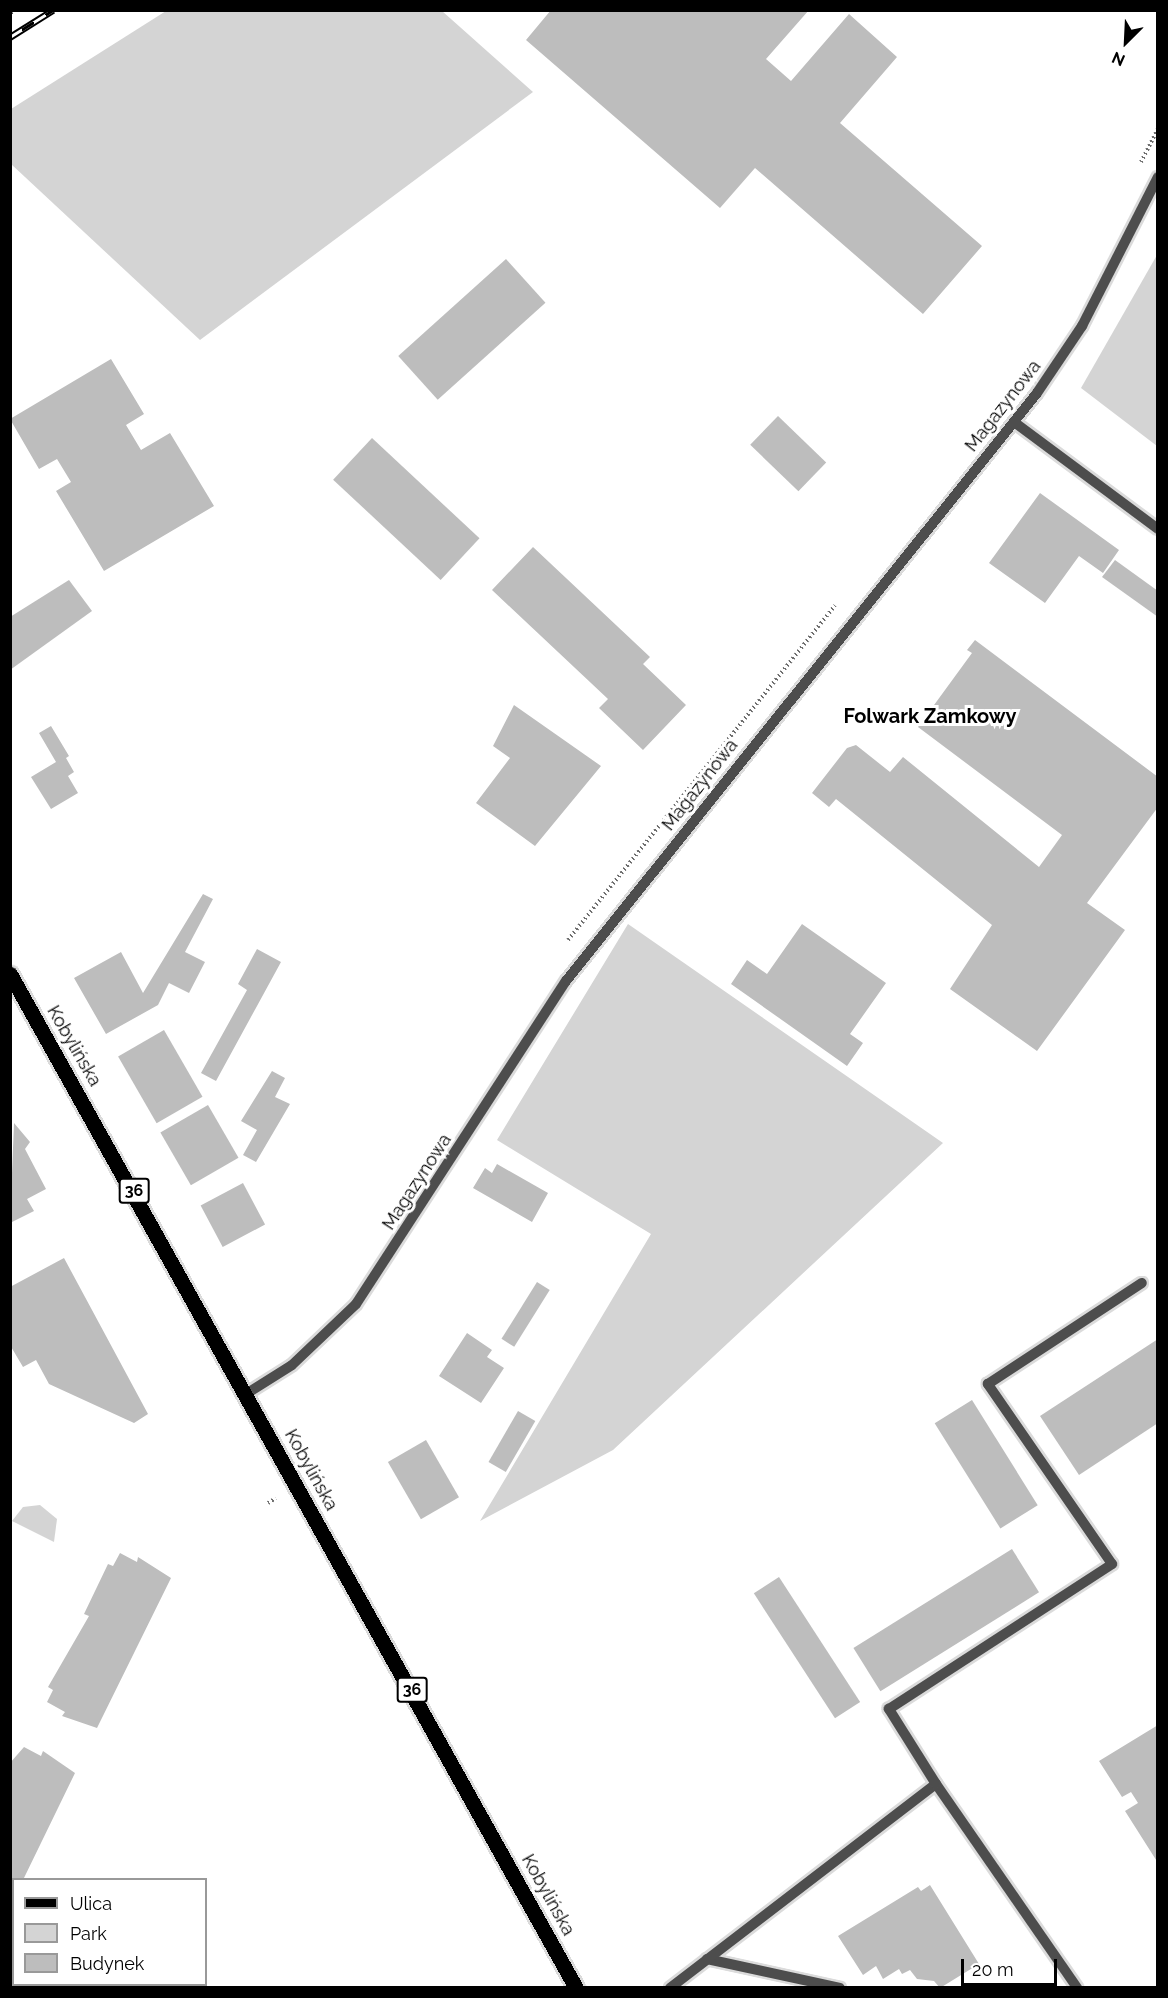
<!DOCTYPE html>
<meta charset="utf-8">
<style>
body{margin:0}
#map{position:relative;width:1168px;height:1998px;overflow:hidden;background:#fff;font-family:Raleway,sans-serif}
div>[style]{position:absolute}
.green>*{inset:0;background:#d4d4d4}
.building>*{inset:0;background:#bdbdbd;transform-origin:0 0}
.path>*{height:4px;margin-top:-2px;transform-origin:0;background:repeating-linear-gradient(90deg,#6f6f6f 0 1.5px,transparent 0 4.5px)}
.roads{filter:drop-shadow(2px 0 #dbdbdb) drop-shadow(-2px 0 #dbdbdb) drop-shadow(0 2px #dbdbdb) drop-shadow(0 -2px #dbdbdb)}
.minor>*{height:10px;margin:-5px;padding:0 5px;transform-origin:5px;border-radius:5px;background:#4d4d4d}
.major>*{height:15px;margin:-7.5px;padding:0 7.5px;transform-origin:7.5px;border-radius:7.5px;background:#000}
.rail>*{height:7px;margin-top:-3.5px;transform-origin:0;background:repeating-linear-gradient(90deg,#fff 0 14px,#000 0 28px);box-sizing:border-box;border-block:2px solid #000}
span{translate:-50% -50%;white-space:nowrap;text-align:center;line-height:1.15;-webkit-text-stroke:6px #fff;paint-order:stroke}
.shield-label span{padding:2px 4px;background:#fff;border:2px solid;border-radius:4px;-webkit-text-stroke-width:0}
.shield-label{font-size:16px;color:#000;font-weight:700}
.street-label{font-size:18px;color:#000}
.neighbourhood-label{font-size:20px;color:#000;font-weight:700}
.frame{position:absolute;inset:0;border:12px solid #000;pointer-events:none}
.legend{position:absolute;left:12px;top:1878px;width:195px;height:108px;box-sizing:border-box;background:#fff;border:2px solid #999;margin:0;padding:8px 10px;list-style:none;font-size:18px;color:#000}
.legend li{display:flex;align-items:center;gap:12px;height:30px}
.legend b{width:30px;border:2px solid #999}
.north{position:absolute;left:1096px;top:12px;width:60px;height:60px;-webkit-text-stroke:4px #fff;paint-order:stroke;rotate:204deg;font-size:16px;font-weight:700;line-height:24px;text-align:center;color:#000}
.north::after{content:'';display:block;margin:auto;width:21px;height:27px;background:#000;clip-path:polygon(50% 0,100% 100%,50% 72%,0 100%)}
.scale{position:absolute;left:961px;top:1959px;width:96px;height:27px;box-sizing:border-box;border:3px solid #000;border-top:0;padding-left:8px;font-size:18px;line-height:21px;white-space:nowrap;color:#000;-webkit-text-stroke:4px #fff;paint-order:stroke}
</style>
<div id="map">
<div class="green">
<i style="clip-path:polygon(166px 11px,442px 11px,533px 92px,200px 340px,11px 164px,11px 109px)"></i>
<i style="clip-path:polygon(1157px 255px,1158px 446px,1157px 446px,1081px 388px)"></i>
<i style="clip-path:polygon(628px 924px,943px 1143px,613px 1450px,480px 1521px,651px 1234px,497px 1140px)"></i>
<i style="clip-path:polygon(40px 1505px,57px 1519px,54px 1542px,12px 1521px,23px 1507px)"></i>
</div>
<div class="building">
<i style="clip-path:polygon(551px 10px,809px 10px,766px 59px,791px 81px,849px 14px,897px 57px,840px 123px,982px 246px,923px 314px,755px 168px,720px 208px,526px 40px)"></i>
<i style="left:506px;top:259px;width:59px;height:145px;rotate:48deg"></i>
<i style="clip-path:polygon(111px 359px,144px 414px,126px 425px,141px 450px,170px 433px,214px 506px,104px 571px,56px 491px,71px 482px,57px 459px,39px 469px,10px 419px)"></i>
<i style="left:778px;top:416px;width:67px;height:40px;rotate:44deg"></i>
<i style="left:372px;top:438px;width:147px;height:57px;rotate:43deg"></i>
<i style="clip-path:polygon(1040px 493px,1119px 550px,1103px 573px,1079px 556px,1045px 603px,989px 563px)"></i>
<i style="clip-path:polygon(533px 547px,650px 657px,643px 664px,686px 705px,643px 750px,599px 708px,608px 699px,492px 590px)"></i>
<i style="clip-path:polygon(1115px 560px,1158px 591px,1158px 617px,1102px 577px)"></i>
<i style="clip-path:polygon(69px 580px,92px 611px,10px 670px,10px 617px)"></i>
<i style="clip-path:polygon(975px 640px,1158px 777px,1158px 807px,1087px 903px,1125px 930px,1037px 1051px,950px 989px,992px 925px,836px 799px,829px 807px,812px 793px,847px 748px,856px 745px,890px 772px,903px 757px,1039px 867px,1062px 835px,918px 727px,972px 653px,967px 650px)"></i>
<i style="clip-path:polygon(514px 705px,601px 766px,535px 846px,476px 803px,510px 758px,493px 746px)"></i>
<i style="clip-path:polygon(51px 726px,69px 756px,66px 758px,74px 772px,68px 776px,78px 793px,51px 809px,31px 777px,56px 762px,39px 733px)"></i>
<i style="clip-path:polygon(203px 894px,213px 899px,185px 952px,205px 962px,189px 993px,169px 983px,158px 1005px,106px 1034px,74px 978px,121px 952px,143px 993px)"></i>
<i style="clip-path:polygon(802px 924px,886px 983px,850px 1034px,863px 1043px,847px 1066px,731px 984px,747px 960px,767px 974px)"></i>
<i style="clip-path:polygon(257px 949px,281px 962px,216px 1081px,201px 1073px,247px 990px,238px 984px)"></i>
<i style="left:164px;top:1030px;width:77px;height:53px;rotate:60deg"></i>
<i style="clip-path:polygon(272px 1071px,285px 1078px,275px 1097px,290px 1104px,256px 1162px,243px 1155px,257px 1130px,241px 1121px)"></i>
<i style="left:208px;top:1105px;width:61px;height:55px;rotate:60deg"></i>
<i style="clip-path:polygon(14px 1123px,30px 1142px,25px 1149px,46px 1189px,27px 1199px,34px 1211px,10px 1223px)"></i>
<i style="clip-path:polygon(497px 1164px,548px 1193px,532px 1222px,473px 1188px,485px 1168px,492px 1173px)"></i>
<i style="left:243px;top:1183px;width:47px;height:48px;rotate:62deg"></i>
<i style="clip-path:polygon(64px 1258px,148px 1414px,134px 1423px,49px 1384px,36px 1360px,23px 1367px,10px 1345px,10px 1287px)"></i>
<i style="left:537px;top:1282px;width:15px;height:67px;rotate:32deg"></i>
<i style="clip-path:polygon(467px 1333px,492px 1350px,487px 1357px,504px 1368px,481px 1403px,439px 1376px)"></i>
<i style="clip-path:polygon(1158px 1339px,1158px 1423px,1079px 1475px,1040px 1416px)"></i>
<i style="left:972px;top:1400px;width:124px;height:44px;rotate:58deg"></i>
<i style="left:518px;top:1411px;width:20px;height:59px;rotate:30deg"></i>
<i style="left:426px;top:1440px;width:66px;height:44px;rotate:60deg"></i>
<i style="left:1012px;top:1549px;width:51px;height:187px;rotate:58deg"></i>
<i style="clip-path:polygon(120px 1553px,137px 1562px,138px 1557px,171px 1578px,97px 1728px,62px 1716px,65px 1712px,47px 1702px,53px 1690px,48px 1687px,89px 1616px,84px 1614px,108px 1564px,113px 1566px)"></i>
<i style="left:779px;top:1577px;width:149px;height:30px;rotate:57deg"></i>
<i style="clip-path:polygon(1158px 1725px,1158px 1863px,1125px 1811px,1138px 1803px,1131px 1792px,1122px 1797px,1099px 1761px)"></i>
<i style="clip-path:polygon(24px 1747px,41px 1756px,43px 1751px,75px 1773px,23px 1880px,14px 1880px,10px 1905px,10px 1763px)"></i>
<i style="clip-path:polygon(930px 1885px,979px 1964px,940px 1988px,934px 1981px,917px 1979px,910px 1970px,902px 1974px,899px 1969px,883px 1979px,876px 1966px,863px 1975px,838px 1936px,918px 1887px,921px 1891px)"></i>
</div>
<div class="path">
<i style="left:1141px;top:162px;width:38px;rotate:-63deg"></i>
<i style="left:568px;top:940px;width:428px;rotate:-51.4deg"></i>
<i style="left:268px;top:1503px;width:9px;rotate:-32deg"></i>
</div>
<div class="roads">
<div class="minor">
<i style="left:1014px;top:422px;width:179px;rotate:36.6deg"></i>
<i style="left:246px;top:1394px;width:54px;rotate:-32.2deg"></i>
<i style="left:292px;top:1365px;width:88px;rotate:-43.6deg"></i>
<i style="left:356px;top:1304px;width:385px;rotate:-57deg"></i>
<i style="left:566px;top:981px;width:753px;rotate:-51.3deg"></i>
<i style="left:1037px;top:393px;width:81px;rotate:-56.1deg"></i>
<i style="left:1082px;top:326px;width:167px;rotate:-63deg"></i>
<i style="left:936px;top:1784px;width:248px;rotate:55.3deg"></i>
<i style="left:707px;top:1959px;width:136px;rotate:12.3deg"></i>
<i style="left:670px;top:1988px;width:335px;rotate:-37.5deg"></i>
<i style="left:936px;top:1784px;width:89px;rotate:-122.1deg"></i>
<i style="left:889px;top:1709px;width:266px;rotate:-33deg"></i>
<i style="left:1112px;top:1564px;width:219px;rotate:-124.6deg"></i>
<i style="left:988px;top:1384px;width:184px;rotate:-33.3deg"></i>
</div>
<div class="major">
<i style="left:10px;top:974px;width:1161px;rotate:60.83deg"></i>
</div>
</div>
<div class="rail">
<i style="left:10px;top:11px;width:1px;rotate:-45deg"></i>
<i style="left:10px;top:37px;width:51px;rotate:-32.1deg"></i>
</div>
<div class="shield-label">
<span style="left:134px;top:1191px">36</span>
<span style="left:412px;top:1690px">36</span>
</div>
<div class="street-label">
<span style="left:1003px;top:406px;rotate:-52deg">Magazynowa</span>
<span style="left:700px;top:785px;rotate:-52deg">Magazynowa</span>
<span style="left:74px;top:1046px;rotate:60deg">Kobylińska</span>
<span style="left:417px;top:1182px;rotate:-57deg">Magazynowa</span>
<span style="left:311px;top:1470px;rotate:61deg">Kobylińska</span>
<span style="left:548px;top:1895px;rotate:61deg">Kobylińska</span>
</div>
<div class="neighbourhood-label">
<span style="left:930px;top:716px">Folwark Zamkowy</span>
</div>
<div class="frame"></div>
<ul class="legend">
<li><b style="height:8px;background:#000"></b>Ulica</li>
<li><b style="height:16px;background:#d4d4d4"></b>Park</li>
<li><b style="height:16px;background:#bdbdbd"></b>Budynek</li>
</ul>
<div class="north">N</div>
<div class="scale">20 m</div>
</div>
